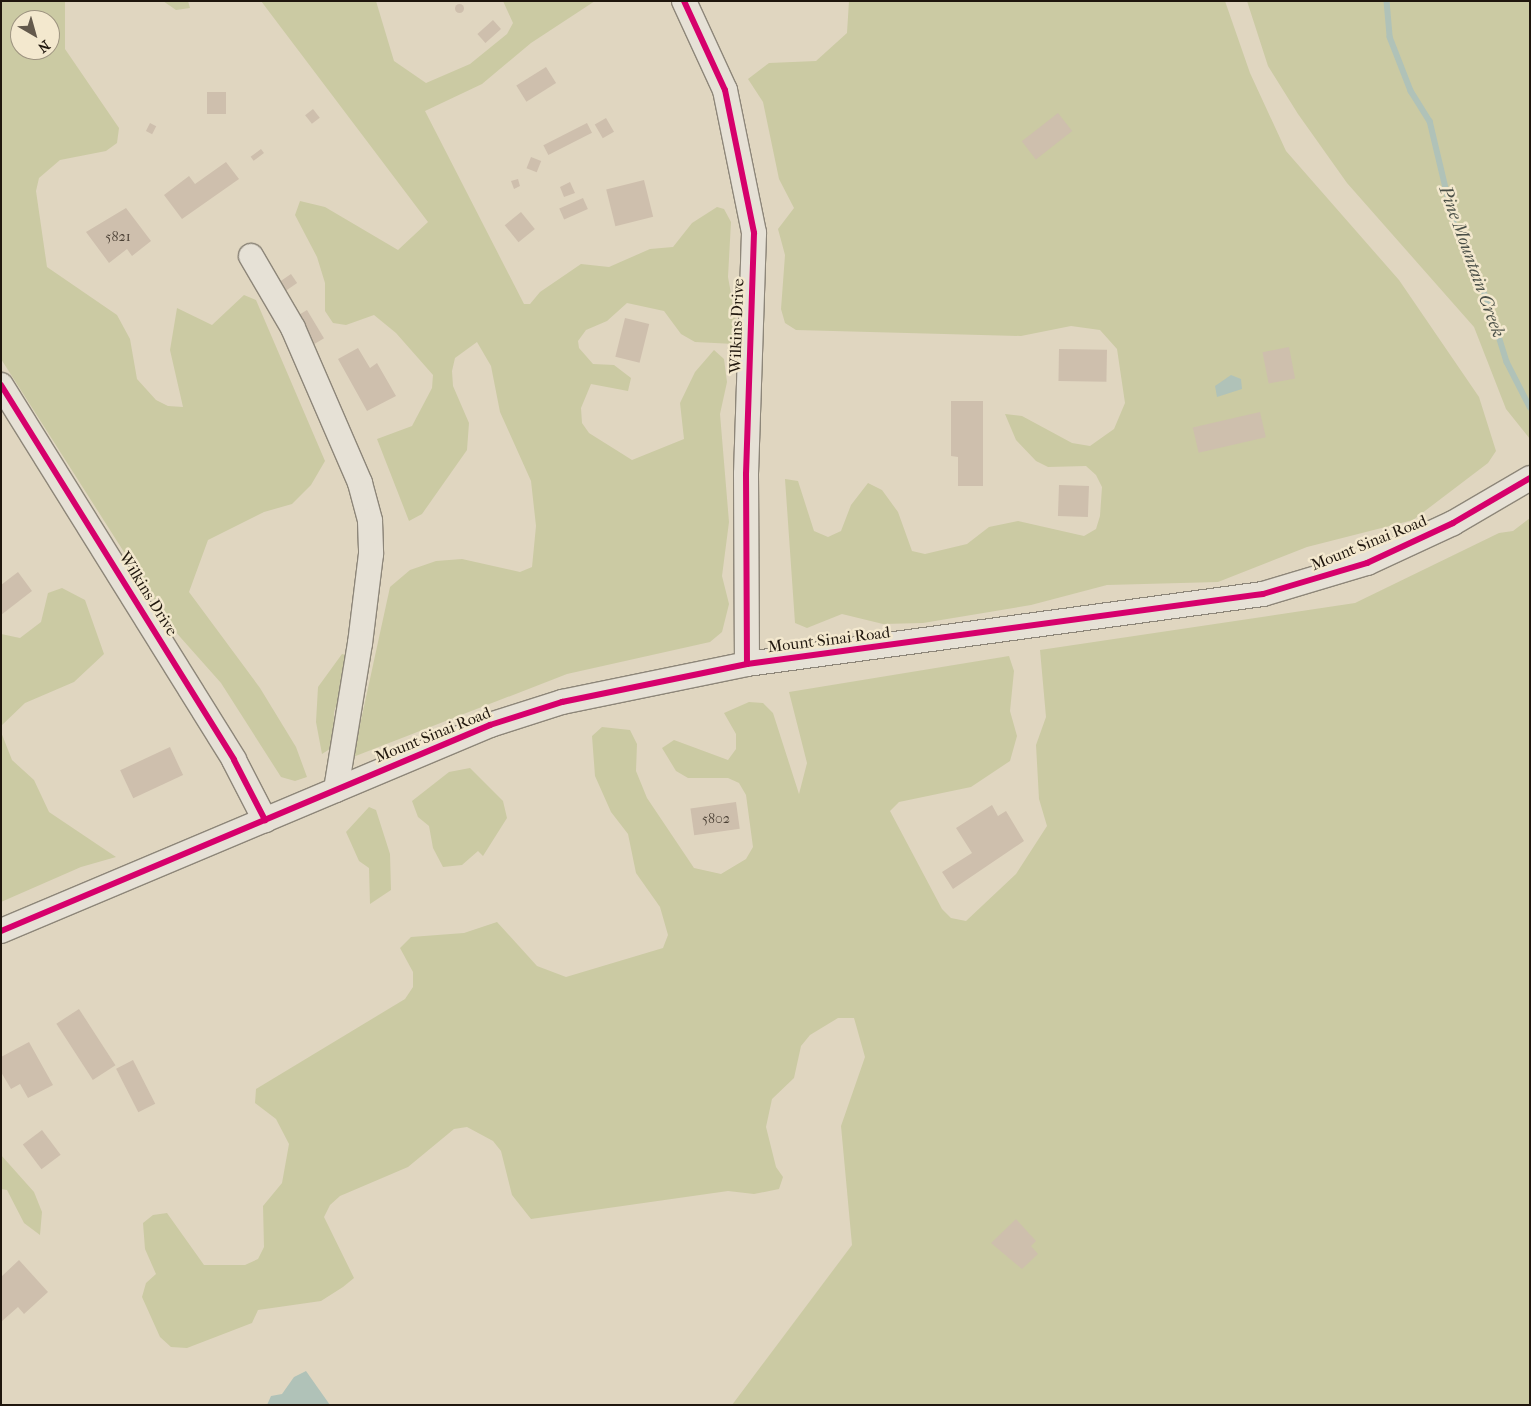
<!DOCTYPE html>
<style>
body{margin:0}
#map{position:relative;width:1531px;height:1406px;overflow:hidden;background:#e0d6c0;font-family:"IM FELL French Canon",serif}
div>[style]{position:absolute}
.green>*{inset:0;background:#cbcaa3}
.water>*{inset:0;background:#b0c2b8}
.stream>*{height:5.5px;margin:-2.75px;padding:0 2.75px;transform-origin:2.75px;border-radius:2.75px;background:#b0c2b8}
.building>*{inset:0;background:#cebfad;transform-origin:0 0}
.round{border-radius:50%}
.roads{filter:drop-shadow(1px 0 #8d8679) drop-shadow(-1px 0 #8d8679) drop-shadow(0 1px #8d8679) drop-shadow(0 -1px #8d8679)}
.minor>*{height:24px;margin:-12px;padding:0 12px;transform-origin:12px;border-radius:12px;background:#e6e1d6}
.cycleway>*{height:6px;margin:-3px;padding:0 3px;transform-origin:3px;border-radius:3px;background:#d6006c}
span{translate:-50% -50%;white-space:nowrap;text-align:center;line-height:1.15;-webkit-text-stroke:5px #f3e8ce;paint-order:stroke}
.number-label{font-size:14px;color:#4b4035}
.number-label span{-webkit-text-stroke-width:0}
.street-label{font-size:16px;color:#1f160d}
.water-label{font-size:18px;color:#4a4f47;font-style:italic}
.frame{position:absolute;inset:0;border:2px solid #1f160d;pointer-events:none}
.north{position:absolute;left:10px;top:10px;width:50px;height:50px;box-sizing:border-box;background:#f3e8ce;border:1px solid #9e9481;border-radius:50%;rotate:142deg;font-size:14px;font-weight:700;line-height:20px;text-align:center;color:#1f160d}
.north::after{content:'';display:block;margin:auto;width:18px;height:22px;background:#63594c;clip-path:polygon(50% 0,100% 100%,50% 72%,0 100%)}
</style>
<div id="map">
<div class="green">
<i style="clip-path:polygon(evenodd,1px 1px,65px 1px,65px 49px,119px 128px,117px 143px,106px 151px,60px 160px,39px 178px,36px 191px,47px 267px,117px 315px,130px 339px,137px 379px,156px 400px,168px 406px,183px 407px,170px 350px,177px 308px,212px 325px,244px 295px,256px 300px,325px 461px,311px 485px,292px 504px,264px 512px,208px 540px,189px 592px,260px 688px,296px 747px,307px 777px,295px 781px,281px 777px,221px 683px,173px 629px,1px 359px,1px 1px,20px 20px,50px 20px,50px 50px,20px 50px,20px 20px)"></i>
<i style="clip-path:polygon(163px 1px,188px 1px,190px 8px,176px 10px)"></i>
<i style="clip-path:polygon(261px 1px,376px 1px,394px 61px,426px 83px,470px 64px,507px 34px,513px 23px,503px 1px,595px 1px,531px 43px,482px 84px,425px 111px,524px 304px,530px 304px,540px 292px,581px 264px,609px 267px,650px 249px,673px 247px,692px 223px,717px 207px,724px 209px,731px 222px,728px 277px,739px 338px,734px 344px,695px 342px,681px 334px,664px 311px,627px 303px,607px 321px,586px 330px,578px 341px,579px 348px,593px 364px,614px 365px,631px 378px,628px 391px,591px 384px,581px 408px,582px 423px,589px 433px,632px 460px,684px 439px,680px 403px,695px 372px,714px 350px,724px 359px,727px 382px,720px 414px,729px 522px,722px 576px,729px 604px,722px 632px,710px 642px,567px 674px,353px 757px,390px 587px,410px 570px,436px 561px,462px 559px,520px 572px,532px 567px,536px 526px,531px 481px,500px 412px,491px 366px,477px 342px,455px 358px,452px 371px,453px 386px,469px 423px,467px 450px,422px 514px,409px 521px,377px 439px,412px 426px,432px 388px,433px 375px,396px 333px,374px 315px,346px 325px,333px 323px,325px 311px,325px 283px,317px 257px,295px 215px,300px 201px,325px 207px,398px 250px,428px 222px)"></i>
<i style="clip-path:polygon(849px 1px,1225px 1px,1250px 73px,1286px 151px,1399px 280px,1479px 397px,1496px 451px,1488px 463px,1413px 520px,1307px 547px,1218px 582px,1107px 585px,1031px 605px,923px 623px,883px 624px,842px 614px,807px 628px,795px 623px,785px 479px,798px 481px,814px 531px,828px 537px,841px 531px,851px 505px,868px 483px,882px 490px,898px 512px,912px 551px,925px 554px,967px 544px,989px 527px,1018px 521px,1084px 536px,1096px 529px,1100px 516px,1102px 487px,1096px 475px,1086px 466px,1048px 467px,1036px 461px,1016px 440px,1005px 414px,1022px 416px,1072px 443px,1090px 446px,1114px 429px,1125px 403px,1117px 349px,1100px 330px,1071px 326px,1021px 336px,796px 330px,785px 323px,781px 309px,785px 255px,778px 229px,794px 208px,779px 179px,763px 102px,748px 79px,769px 63px,816px 61px,847px 33px)"></i>
<i style="clip-path:polygon(1247px 1px,1530px 1px,1530px 439px,1506px 409px,1474px 327px,1347px 183px,1298px 114px,1268px 66px)"></i>
<i style="clip-path:polygon(1530px 518px,1530px 1405px,732px 1405px,852px 1245px,841px 1126px,865px 1057px,854px 1018px,838px 1018px,810px 1035px,801px 1046px,794px 1078px,772px 1099px,766px 1127px,776px 1167px,783px 1177px,779px 1189px,754px 1194px,728px 1191px,531px 1219px,512px 1195px,501px 1151px,493px 1141px,467px 1127px,454px 1129px,408px 1167px,340px 1196px,330px 1205px,324px 1217px,354px 1278px,343px 1287px,321px 1301px,258px 1310px,252px 1323px,187px 1348px,171px 1347px,160px 1337px,142px 1297px,146px 1283px,156px 1274px,145px 1249px,143px 1223px,153px 1215px,167px 1213px,204px 1265px,245px 1265px,258px 1259px,264px 1247px,263px 1206px,282px 1183px,289px 1144px,276px 1119px,255px 1103px,256px 1089px,405px 999px,413px 987px,413px 972px,400px 948px,411px 937px,464px 933px,497px 922px,537px 966px,566px 977px,663px 948px,668px 935px,660px 907px,636px 873px,628px 834px,611px 812px,595px 776px,592px 736px,602px 727px,630px 730px,637px 744px,636px 771px,647px 798px,694px 868px,721px 874px,746px 859px,753px 847px,746px 795px,739px 783px,728px 778px,688px 778px,676px 771px,662px 748px,674px 740px,728px 760px,736px 749px,736px 734px,724px 713px,749px 702px,763px 703px,773px 713px,799px 794px,807px 763px,789px 692px,1009px 656px,1014px 671px,1010px 711px,1017px 736px,1010px 761px,971px 787px,899px 802px,890px 811px,942px 909px,951px 918px,966px 921px,1016px 874px,1047px 826px,1039px 799px,1036px 745px,1046px 717px,1040px 650px,1355px 603px,1499px 533px,1513px 531px)"></i>
<i style="clip-path:polygon(62px 588px,85px 600px,104px 654px,74px 682px,25px 703px,1px 726px,1px 634px,20px 638px,41px 622px,48px 593px)"></i>
<i style="clip-path:polygon(342px 654px,349px 656px,349px 671px,334px 712px,333px 747px,322px 754px,316px 722px,318px 687px)"></i>
<i style="clip-path:polygon(1px 732px,12px 760px,34px 780px,49px 812px,116px 857px,81px 867px,1px 902px)"></i>
<i style="clip-path:polygon(470px 768px,503px 801px,507px 818px,483px 856px,478px 851px,462px 865px,443px 867px,433px 848px,429px 826px,418px 817px,412px 801px,449px 772px)"></i>
<i style="clip-path:polygon(369px 807px,376px 810px,390px 854px,391px 890px,370px 904px,369px 868px,359px 861px,346px 832px)"></i>
<i style="clip-path:polygon(1px 1155px,34px 1192px,42px 1212px,40px 1235px,24px 1223px,7px 1190px,1px 1189px)"></i>
</div>
<div class="water">
<i style="clip-path:polygon(1231px 375px,1241px 379px,1242px 389px,1217px 397px,1215px 386px)"></i>
<i style="clip-path:polygon(306px 1371px,330px 1405px,267px 1405px,271px 1396px,282px 1394px,294px 1377px)"></i>
</div>
<div class="stream">
<i style="left:1387px;top:1px;width:36px;rotate:85deg"></i>
<i style="left:1390px;top:37px;width:58px;rotate:68.7deg"></i>
<i style="left:1411px;top:91px;width:36px;rotate:58deg"></i>
<i style="left:1430px;top:121px;width:108px;rotate:76.6deg"></i>
<i style="left:1455px;top:226px;width:82px;rotate:66.3deg"></i>
<i style="left:1488px;top:301px;width:64px;rotate:72.7deg"></i>
<i style="left:1507px;top:362px;width:51px;rotate:62.9deg"></i>
</div>
<div class="building">
<i class="round" style="left:454.5px;top:3.5px;width:9px;height:9px"></i>
<i style="left:493px;top:20px;width:12px;height:21px;rotate:48deg"></i>
<i style="left:546px;top:67px;width:19px;height:35px;rotate:58deg"></i>
<i style="left:207px;top:92px;width:19px;height:22px"></i>
<i style="left:313px;top:109px;width:11px;height:10px;rotate:52deg"></i>
<i style="left:1058px;top:113px;width:23px;height:46px;rotate:52deg"></i>
<i style="left:606px;top:118px;width:16px;height:13px;rotate:60deg"></i>
<i style="left:150px;top:123px;width:7px;height:9px;rotate:27deg"></i>
<i style="left:587px;top:123px;width:11px;height:49px;rotate:63deg"></i>
<i style="left:261px;top:149px;width:5px;height:13px;rotate:53deg"></i>
<i style="left:531px;top:157px;width:11px;height:12px;rotate:22deg"></i>
<i style="clip-path:polygon(226px 162px,239px 179px,182px 219px,164px 195px,189px 176px,195px 184px)"></i>
<i style="clip-path:polygon(518px 179px,520px 186px,514px 189px,511px 181px)"></i>
<i style="left:644px;top:180px;width:38px;height:39px;rotate:76deg"></i>
<i style="clip-path:polygon(570px 182px,575px 193px,564px 197px,560px 187px)"></i>
<i style="left:583px;top:198px;width:12px;height:26px;rotate:66deg"></i>
<i style="clip-path:polygon(126px 208px,151px 241px,132px 256px,127px 249px,109px 263px,86px 232px)"></i>
<i style="left:521px;top:212px;width:22px;height:21px;rotate:51deg"></i>
<i style="left:291px;top:274px;width:11px;height:15px;rotate:56deg"></i>
<i style="left:307px;top:310px;width:33px;height:17px;rotate:59deg"></i>
<i style="left:625px;top:318px;width:25px;height:40px;rotate:14deg"></i>
<i style="left:1289px;top:347px;width:32px;height:27px;rotate:79deg"></i>
<i style="clip-path:polygon(358px 348px,370px 368px,377px 363px,396px 396px,367px 411px,338px 359px)"></i>
<i style="left:1059px;top:349px;width:48px;height:32px;rotate:1deg"></i>
<i style="clip-path:polygon(951px 401px,983px 401px,983px 486px,958px 486px,958px 457px,951px 456px)"></i>
<i style="left:1260px;top:412px;width:26px;height:69px;rotate:77deg"></i>
<i style="left:1059px;top:485px;width:30px;height:31px;rotate:2deg"></i>
<i style="clip-path:polygon(18px 572px,32px 591px,1px 615px,1px 585px)"></i>
<i style="left:170px;top:747px;width:31px;height:55px;rotate:65deg"></i>
<i style="left:736px;top:802px;width:27px;height:46px;rotate:82deg"></i>
<i style="clip-path:polygon(992px 805px,998px 816px,1006px 811px,1024px 841px,953px 889px,942px 872px,972px 853px,956px 828px)"></i>
<i style="left:79px;top:1009px;width:67px;height:27px;rotate:57deg"></i>
<i style="clip-path:polygon(29px 1042px,53px 1085px,28px 1098px,20px 1084px,11px 1089px,1px 1072px,1px 1057px)"></i>
<i style="left:133px;top:1060px;width:49px;height:19px;rotate:63deg"></i>
<i style="left:42px;top:1130px;width:31px;height:24px;rotate:53deg"></i>
<i style="clip-path:polygon(1016px 1219px,1036px 1241px,1031px 1246px,1038px 1254px,1022px 1269px,991px 1243px)"></i>
<i style="clip-path:polygon(19px 1260px,48px 1292px,24px 1314px,18px 1307px,1px 1322px,1px 1277px)"></i>
</div>
<div class="roads">
<div class="minor">
<i style="left:684px;top:1px;width:98px;rotate:65.3deg"></i>
<i style="left:725px;top:90px;width:146px;rotate:78.5deg"></i>
<i style="left:754px;top:233px;width:241px;rotate:91.9deg"></i>
<i style="left:746px;top:474px;width:190px;rotate:89.7deg"></i>
<i style="left:251px;top:256px;width:83px;rotate:59.7deg"></i>
<i style="left:293px;top:328px;width:169px;rotate:66.6deg"></i>
<i style="left:360px;top:483px;width:39px;rotate:75deg"></i>
<i style="left:370px;top:521px;width:33px;rotate:88deg"></i>
<i style="left:371px;top:554px;width:90px;rotate:97deg"></i>
<i style="left:360px;top:643px;width:149px;rotate:99.3deg"></i>
<i style="left:1px;top:385px;width:441px;rotate:58.1deg"></i>
<i style="left:234px;top:760px;width:68px;rotate:62.7deg"></i>
<i style="left:1px;top:931px;width:531px;rotate:-22.84deg"></i>
<i style="left:490px;top:725px;width:76px;rotate:-17.7deg"></i>
<i style="left:562px;top:702px;width:189px;rotate:-11.6deg"></i>
<i style="left:747px;top:664px;width:521px;rotate:-7.73deg"></i>
<i style="left:1263px;top:594px;width:109px;rotate:-16.6deg"></i>
<i style="left:1367px;top:563px;width:95px;rotate:-24.9deg"></i>
<i style="left:1453px;top:523px;width:89px;rotate:-30.3deg"></i>
</div>
</div>
<div class="cycleway">
<i style="left:684px;top:1px;width:98px;rotate:65.3deg"></i>
<i style="left:725px;top:90px;width:146px;rotate:78.5deg"></i>
<i style="left:754px;top:233px;width:241px;rotate:91.9deg"></i>
<i style="left:746px;top:474px;width:190px;rotate:89.7deg"></i>
<i style="left:1px;top:385px;width:441px;rotate:58.1deg"></i>
<i style="left:234px;top:760px;width:68px;rotate:62.7deg"></i>
<i style="left:1px;top:931px;width:531px;rotate:-22.84deg"></i>
<i style="left:490px;top:725px;width:76px;rotate:-17.7deg"></i>
<i style="left:562px;top:702px;width:189px;rotate:-11.6deg"></i>
<i style="left:747px;top:664px;width:521px;rotate:-7.73deg"></i>
<i style="left:1263px;top:594px;width:109px;rotate:-16.6deg"></i>
<i style="left:1367px;top:563px;width:95px;rotate:-24.9deg"></i>
<i style="left:1453px;top:523px;width:89px;rotate:-30.3deg"></i>
</div>
<div class="number-label">
<span style="left:118px;top:237px">5821</span>
<span style="left:716px;top:819px">5802</span>
</div>
<div class="street-label">
<span style="left:737px;top:326px;rotate:-88deg">Wilkins Drive</span>
<span style="left:1369px;top:543px;rotate:-22deg">Mount Sinai Road</span>
<span style="left:148px;top:594px;rotate:58deg">Wilkins Drive</span>
<span style="left:829px;top:640px;rotate:-7deg">Mount Sinai Road</span>
<span style="left:433px;top:735px;rotate:-22deg">Mount Sinai Road</span>
</div>
<div class="water-label">
<span style="left:1471px;top:262px;rotate:70deg">Pine Mountain Creek</span>
</div>
<div class="frame"></div>
<div class="north">N</div>
</div>
